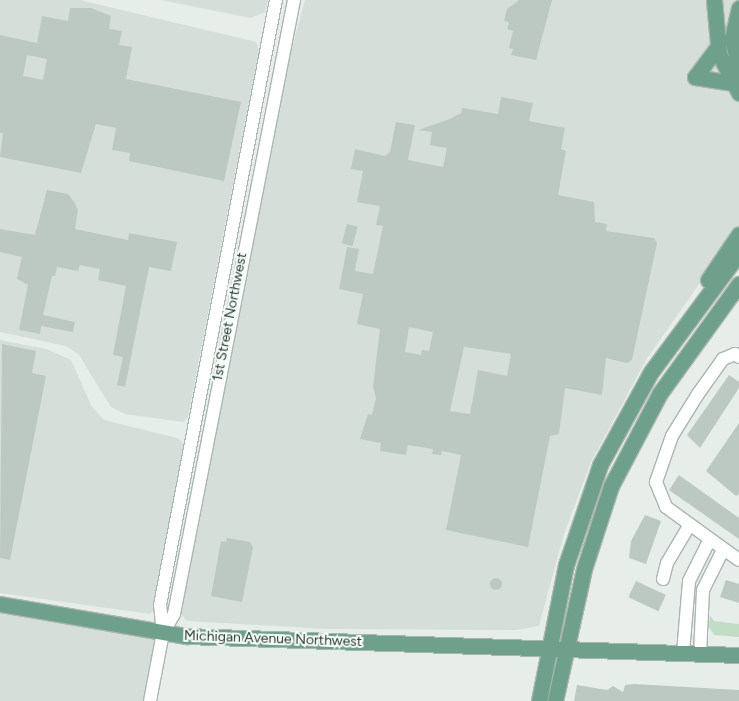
<!DOCTYPE html>
<style>
body{margin:0}
#map{position:relative;width:739px;height:701px;overflow:hidden;background:#e7eeea;font-family:Figtree,sans-serif}
div>[style]{position:absolute}
.built>*{inset:0;background:#d5ded8}
.green>*{inset:0;background:#c2ddc5}
.building>*{inset:0;background:#bcc9c2;transform-origin:0 0}
.round{border-radius:50%}
.roads{filter:drop-shadow(1px 0 #aab6b0) drop-shadow(-1px 0 #aab6b0) drop-shadow(0 1px #aab6b0) drop-shadow(0 -1px #aab6b0)}
.minor>*{height:12px;margin:-6px;padding:0 6px;transform-origin:6px;border-radius:6px;background:#fff}
.major>*{height:15px;margin:-7.5px;padding:0 7.5px;transform-origin:7.5px;border-radius:7.5px;background:#6fa08c}
span{translate:-50% -50%;white-space:nowrap;text-align:center;line-height:1.15;-webkit-text-stroke:4px #f7fbf8;paint-order:stroke}
.street-label{font-size:14px;color:#273f35}
</style>
<div id="map">
<div class="built">
<i style="clip-path:polygon(0 0,80px 0,256px 42px,259px 49px,188px 417px,183px 422px,125px 414px,111px 407px,79px 355px,66px 346px,0 332px)"></i>
<i style="clip-path:polygon(161px 0,268px 0,265px 12px,251px 18px)"></i>
<i style="clip-path:polygon(305px 0,739px 0,739px 227px,646px 360px,591px 462px,564px 534px,539px 626px,516px 630px,326px 629px,187px 621px,181px 614px,290px 56px)"></i>
<i style="clip-path:polygon(0 340px,46px 349px,71px 360px,91px 405px,104px 420px,177px 438px,186px 445px,156px 607px,150px 614px,0 593px)"></i>
<i style="clip-path:polygon(0 604px,163px 633px,150px 701px,0 701px)"></i>
</div>
<div class="green">
<i style="clip-path:polygon(710px 615px,714px 621px,739px 624px,739px 637px,714px 635px,709px 627px)"></i>
</div>
<div class="building">
<i style="clip-path:polygon(519px 0,552px 0,536px 60px,511px 55px,513px 49px,509px 48px,513px 31px,507px 29px,509px 22px,504px 21px,507px 9px)"></i>
<i style="clip-path:polygon(evenodd,70px 8px,91px 8px,111px 16px,109px 29px,122px 31px,119px 45px,132px 47px,126px 79px,241px 102px,224px 181px,129px 161px,130px 153px,112px 150px,116px 128px,96px 124px,81px 173px,0 157px,3px 133px,0 133px,0 35px,37px 43px,42px 16px,68px 21px,70px 8px,27px 55px,47px 59px,43px 80px,23px 76px,27px 55px)"></i>
<i style="clip-path:polygon(evenodd,501px 97px,533px 103px,529px 121px,565px 128px,561px 149px,566px 151px,558px 195px,594px 202px,595px 222px,607px 224px,606px 231px,654px 238px,657px 243px,632px 360px,627px 363px,606px 358px,602px 395px,565px 388px,559px 434px,550px 436px,528px 547px,446px 530px,461px 455px,442px 451px,441px 455px,432px 454px,433px 449px,408px 445px,406px 455px,380px 451px,381px 443px,360px 439px,368px 414px,372px 415px,376px 398px,373px 387px,380px 329px,357px 324px,363px 294px,339px 289px,347px 247px,359px 249px,355px 271px,373px 274px,383px 226px,376px 225px,380px 206px,357px 202px,363px 171px,351px 169px,355px 149px,385px 156px,390px 152px,396px 122px,415px 125px,408px 160px,443px 167px,447px 148px,430px 145px,432px 132px,418px 130px,450px 119px,461px 113px,462px 108px,498px 114px,501px 97px,409px 327px,433px 332px,429px 351px,422px 350px,421px 355px,405px 352px,409px 327px,501px 97px,464px 347px,511px 354px,507px 376px,478px 370px,470px 414px,450px 411px,464px 347px)"></i>
<i style="clip-path:polygon(47px 190px,68px 194px,74px 202px,78px 210px,75px 229px,128px 240px,129px 233px,177px 242px,171px 271px,149px 267px,125px 387px,117px 385px,123px 357px,113px 355px,126px 286px,98px 280px,100px 269px,80px 265px,78px 271px,57px 267px,55px 276px,52px 276px,43px 315px,75px 322px,73px 332px,41px 326px,40px 334px,19px 330px,28px 285px,17px 279px,22px 257px,0 252px,0 229px,35px 235px)"></i>
<i style="left:347px;top:224px;width:11px;height:20px;rotate:15deg"></i>
<i style="clip-path:polygon(2px 344px,36px 351px,32px 373px,46px 376px,10px 560px,0 558px)"></i>
<i style="clip-path:polygon(729px 375px,739px 382px,739px 388px,700px 448px,687px 435px)"></i>
<i style="clip-path:polygon(739px 423px,739px 494px,736px 496px,706px 471px)"></i>
<i style="clip-path:polygon(679px 475px,739px 518px,739px 539px,669px 490px)"></i>
<i style="clip-path:polygon(645px 515px,661px 521px,646px 564px,629px 558px,631px 541px)"></i>
<i style="clip-path:polygon(227px 538px,250px 542px,253px 547px,242px 602px,211px 596px,221px 541px,226px 542px)"></i>
<i class="round" style="left:490px;top:578px;width:12px;height:12px"></i>
<i style="clip-path:polygon(726px 580px,739px 584px,739px 603px,720px 597px)"></i>
<i style="left:636px;top:581px;width:33px;height:18px;rotate:25deg"></i>
<i style="clip-path:polygon(634px 684px,739px 690px,739px 701px,574px 701px,577px 685px,607px 690px,613px 686px,623px 692px,625px 685px)"></i>
</div>
<div class="roads">
<div class="minor">
<i style="left:739px;top:357px;width:5px;rotate:-143deg"></i>
<i style="left:735px;top:354px;width:13px;rotate:157deg"></i>
<i style="left:723px;top:359px;width:43px;rotate:125.5deg"></i>
<i style="left:698px;top:394px;width:49px;rotate:121.8deg"></i>
<i style="left:672px;top:436px;width:49px;rotate:109.2deg"></i>
<i style="left:656px;top:482px;width:27px;rotate:68deg"></i>
<i style="left:666px;top:507px;width:90px;rotate:36deg"></i>
<i style="left:663px;top:579px;width:16px;rotate:-76deg"></i>
<i style="left:667px;top:563px;width:43px;rotate:-59.3deg"></i>
<i style="left:163px;top:633px;width:22px;rotate:-60deg"></i>
<i style="left:174px;top:614px;width:626px;rotate:-78.94deg"></i>
<i style="left:683px;top:653px;width:72px;rotate:-85.2deg"></i>
<i style="left:689px;top:581px;width:45px;rotate:-63.4deg"></i>
<i style="left:700px;top:654px;width:64px;rotate:-87.3deg"></i>
<i style="left:703px;top:590px;width:45px;rotate:-63.4deg"></i>
<i style="left:150px;top:701px;width:69px;rotate:-79.2deg"></i>
<i style="left:163px;top:633px;width:28px;rotate:-96deg"></i>
<i style="left:160px;top:605px;width:616px;rotate:-79.15deg"></i>
</div>
<div class="major">
<i style="left:714px;top:0;width:54px;rotate:84.7deg"></i>
<i style="left:719px;top:54px;width:44px;rotate:62.9deg"></i>
<i style="left:739px;top:8px;width:31px;rotate:103deg"></i>
<i style="left:732px;top:38px;width:31px;rotate:77deg"></i>
<i style="left:695px;top:77px;width:39px;rotate:-53deg"></i>
<i style="left:695px;top:77px;width:37px;rotate:9deg"></i>
<i style="left:708px;top:280px;width:55px;rotate:-56deg"></i>
<i style="left:0;top:604px;width:189px;rotate:9.8deg"></i>
<i style="left:186px;top:636px;width:553px;rotate:1.97deg"></i>
<i style="left:539px;top:701px;width:139px;rotate:-78.8deg"></i>
<i style="left:566px;top:565px;width:106px;rotate:-71.2deg"></i>
<i style="left:600px;top:465px;width:106px;rotate:-61.3deg"></i>
<i style="left:651px;top:372px;width:148px;rotate:-53.5deg"></i>
<i style="left:555px;top:701px;width:135px;rotate:-77.6deg"></i>
<i style="left:584px;top:569px;width:87px;rotate:-72deg"></i>
<i style="left:611px;top:486px;width:105px;rotate:-62.2deg"></i>
<i style="left:660px;top:393px;width:135px;rotate:-54.1deg"></i>
</div>
</div>
<div class="street-label">
<span style="left:230px;top:317px;rotate:-79deg">1st Street Northwest</span>
<span style="left:273px;top:639px;rotate:2deg">Michigan Avenue Northwest</span>
</div>
</div>
